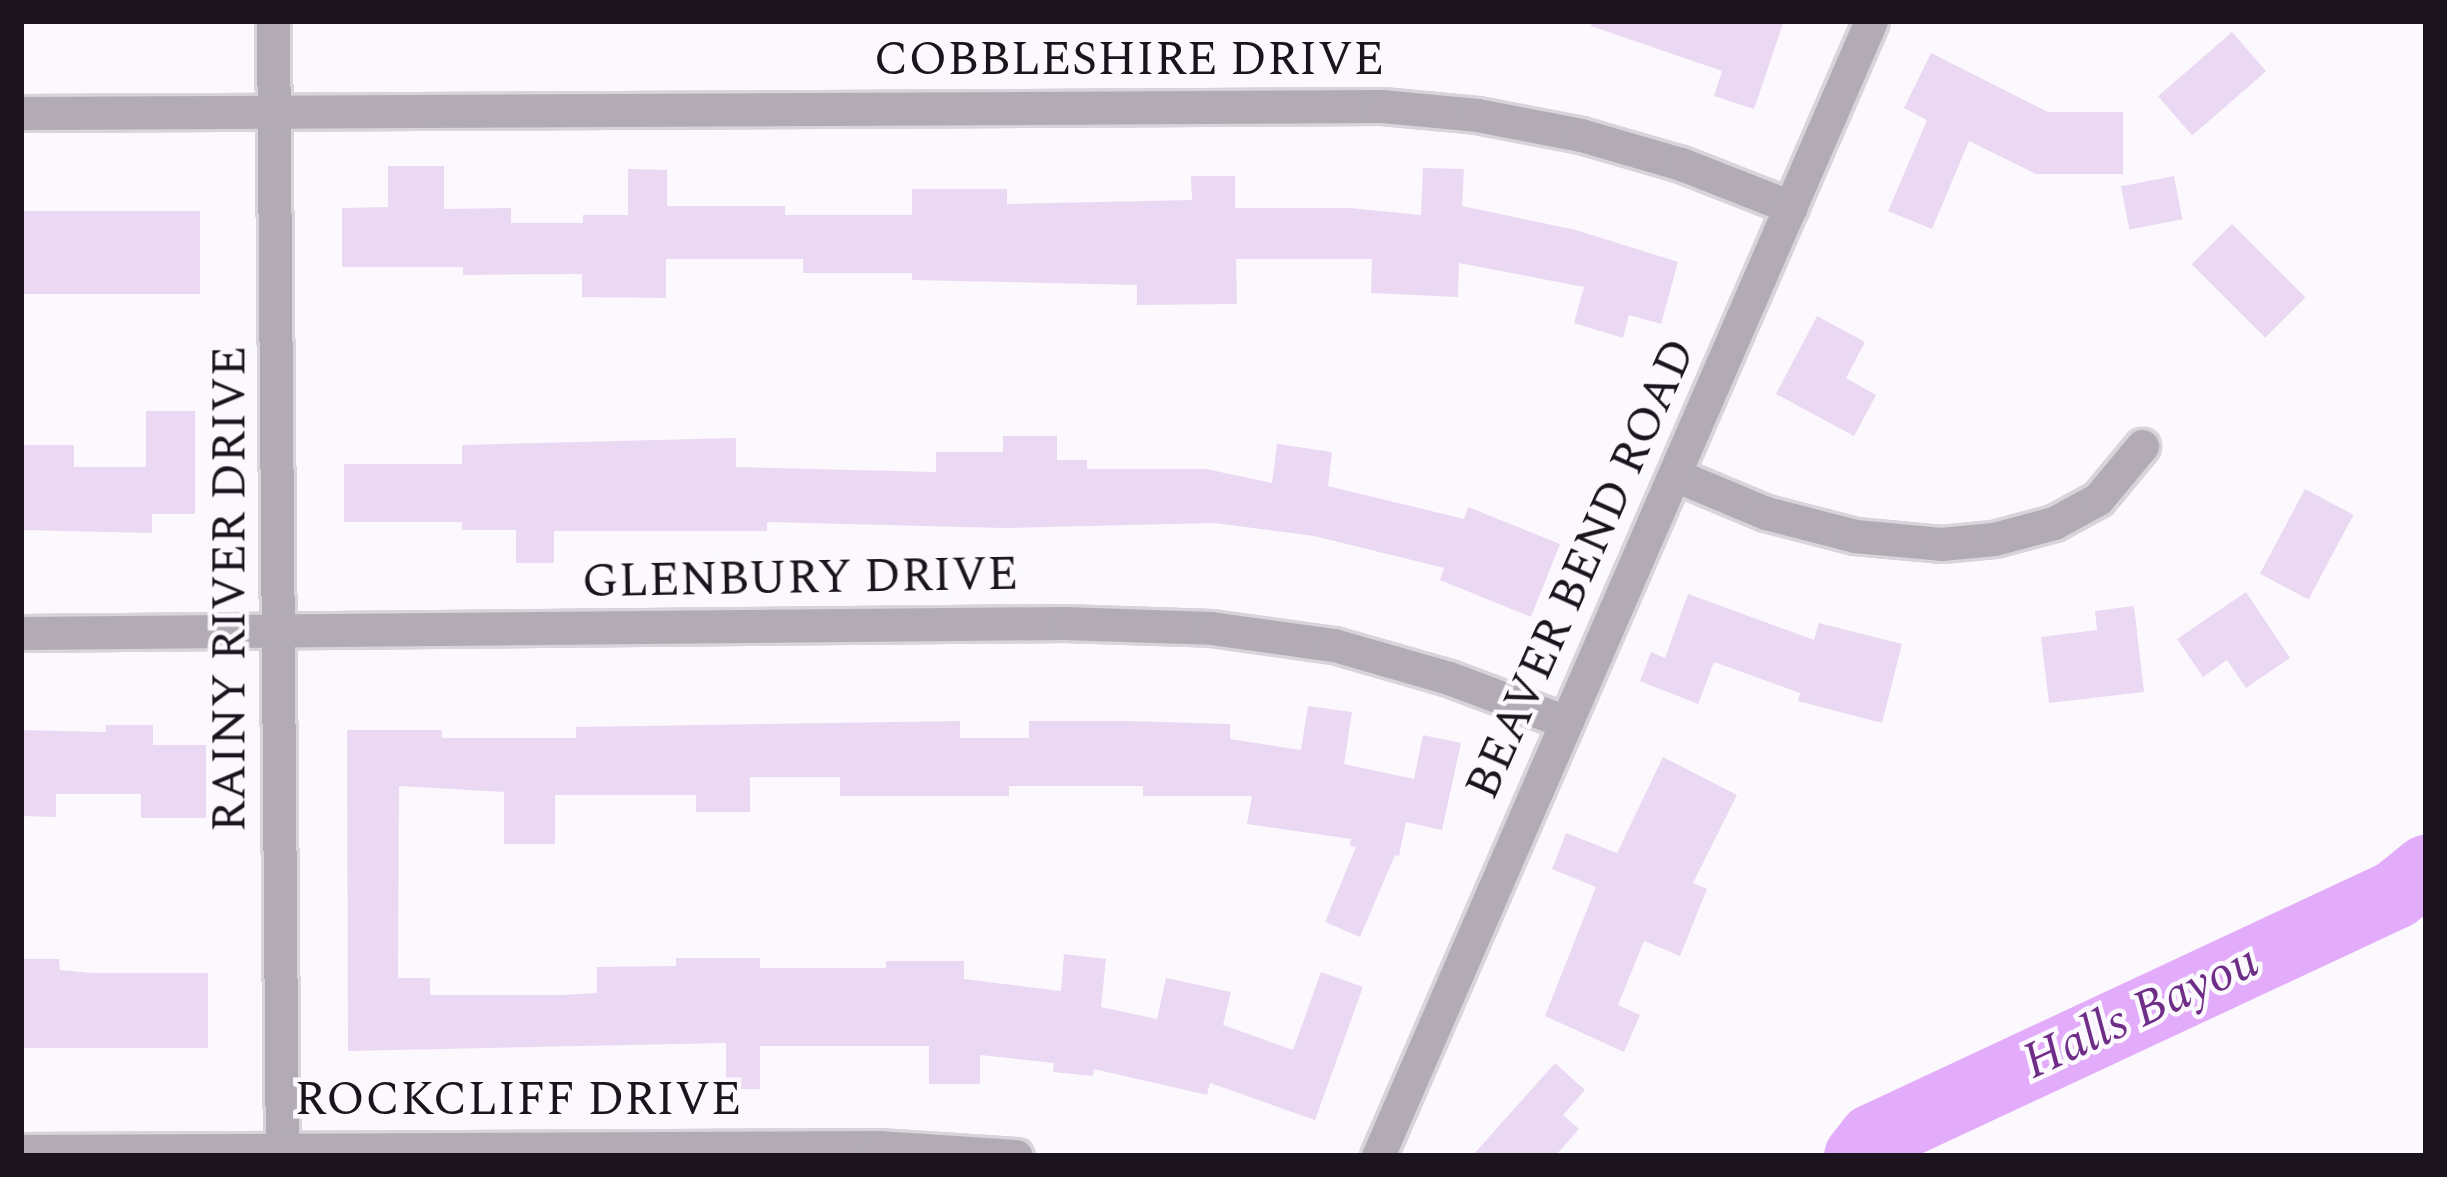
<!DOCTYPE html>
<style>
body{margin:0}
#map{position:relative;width:2447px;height:1177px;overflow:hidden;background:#fcf9fe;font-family:Spectral,serif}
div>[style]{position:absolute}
.river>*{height:69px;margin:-34.5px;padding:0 34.5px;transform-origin:34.5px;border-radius:34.5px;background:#e3acfb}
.building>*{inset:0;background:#ebd8f3;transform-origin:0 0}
.roads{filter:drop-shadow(3px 0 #d8d4da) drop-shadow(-3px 0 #d8d4da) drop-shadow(0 3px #d8d4da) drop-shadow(0 -3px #d8d4da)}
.street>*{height:33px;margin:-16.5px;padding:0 16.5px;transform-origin:16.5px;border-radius:16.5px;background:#b2abb6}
span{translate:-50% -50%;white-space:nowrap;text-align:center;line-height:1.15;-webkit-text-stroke:9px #fcf9fe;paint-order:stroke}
.street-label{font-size:48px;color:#1b141e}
.water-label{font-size:51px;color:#6e2d87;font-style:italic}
.frame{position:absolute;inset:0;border:24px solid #1b141e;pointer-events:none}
</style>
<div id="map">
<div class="river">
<i style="left:1858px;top:1156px;width:23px;rotate:-52deg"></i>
<i style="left:1872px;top:1138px;width:577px;rotate:-25.01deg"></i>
<i style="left:2395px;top:894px;width:40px;rotate:-39deg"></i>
</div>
<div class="building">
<i style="clip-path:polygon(1592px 21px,1784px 21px,1754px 109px,1714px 96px,1722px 71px,1591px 26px)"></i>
<i style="left:2232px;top:32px;width:52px;height:98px;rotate:49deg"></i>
<i style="clip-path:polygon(1931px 53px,2048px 112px,2123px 112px,2123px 174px,2036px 174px,1969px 141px,1932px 229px,1888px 211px,1927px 120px,1904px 108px)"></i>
<i style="clip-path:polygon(388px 166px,444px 166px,444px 209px,511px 208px,511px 223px,583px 223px,583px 215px,628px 215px,628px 169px,667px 170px,667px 206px,785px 206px,785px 215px,912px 215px,912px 189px,1007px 189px,1007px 204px,1192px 200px,1191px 176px,1235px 176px,1235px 208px,1350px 208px,1421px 215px,1423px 168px,1464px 169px,1462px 206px,1576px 230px,1678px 262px,1661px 324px,1629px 315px,1623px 338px,1574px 323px,1584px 287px,1459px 263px,1458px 297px,1371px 293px,1372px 259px,1236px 259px,1237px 304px,1137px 305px,1137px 285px,912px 280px,912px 273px,803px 273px,803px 259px,666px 259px,666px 298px,582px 297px,582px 274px,463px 275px,463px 267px,342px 267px,342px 208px,388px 207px)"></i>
<i style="left:2174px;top:176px;width:44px;height:54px;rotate:79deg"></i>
<i style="left:200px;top:211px;width:83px;height:179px;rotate:90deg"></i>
<i style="left:2232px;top:224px;width:104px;height:57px;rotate:45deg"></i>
<i style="clip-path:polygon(1817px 316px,1865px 342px,1846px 378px,1876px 395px,1854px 436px,1776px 394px)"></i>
<i style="clip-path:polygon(146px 411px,195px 411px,195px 514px,152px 514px,152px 533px,21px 530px,21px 445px,74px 445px,74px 467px,146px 467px)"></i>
<i style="clip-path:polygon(1003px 436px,1057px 436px,1057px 460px,1087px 460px,1087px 469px,1206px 469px,1272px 483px,1277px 444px,1332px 452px,1328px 486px,1464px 519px,1468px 507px,1560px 544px,1531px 617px,1440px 580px,1444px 568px,1314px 536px,1214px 523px,1004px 528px,767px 522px,767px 531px,554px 531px,554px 563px,516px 563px,516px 530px,462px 530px,462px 522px,344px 522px,344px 464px,462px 464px,462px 445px,736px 438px,736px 467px,936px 472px,936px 452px,1003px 452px)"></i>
<i style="left:2305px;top:489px;width:55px;height:96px;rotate:28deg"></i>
<i style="clip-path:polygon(2246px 592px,2290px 658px,2246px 688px,2227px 660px,2203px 677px,2177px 639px)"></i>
<i style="clip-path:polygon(1688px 594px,1814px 640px,1819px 623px,1902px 644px,1882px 723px,1798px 701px,1800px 693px,1714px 662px,1698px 704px,1640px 681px,1651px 652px,1665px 658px)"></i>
<i style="clip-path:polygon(2134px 606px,2144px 692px,2049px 703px,2041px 637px,2097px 630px,2095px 611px)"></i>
<i style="clip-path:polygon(1308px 706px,1352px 712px,1344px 764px,1414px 779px,1423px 735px,1461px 743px,1442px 830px,1406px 822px,1399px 856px,1395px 855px,1360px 937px,1325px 922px,1356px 847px,1350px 846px,1351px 839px,1247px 824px,1252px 796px,1143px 796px,1143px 786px,1009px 786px,1009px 796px,840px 796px,840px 777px,750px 777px,750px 812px,696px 812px,696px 795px,555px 795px,555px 844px,504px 844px,504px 792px,399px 786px,398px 978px,430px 978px,430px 995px,561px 995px,597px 993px,597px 967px,676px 966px,676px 958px,760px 958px,760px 968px,886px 968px,886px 961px,964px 961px,964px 979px,1061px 991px,1064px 954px,1106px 959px,1101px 1007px,1157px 1019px,1166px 978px,1231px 992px,1223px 1025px,1293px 1050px,1321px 972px,1363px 987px,1315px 1120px,1210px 1083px,1207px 1095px,1094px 1069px,1093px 1076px,1053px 1072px,1054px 1063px,980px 1055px,980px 1084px,929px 1084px,929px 1046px,760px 1046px,760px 1089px,726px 1089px,726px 1043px,348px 1051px,347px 730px,442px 730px,442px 738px,576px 738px,576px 727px,960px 721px,960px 738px,1029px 738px,1029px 721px,1126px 721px,1230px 724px,1230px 739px,1301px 750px)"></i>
<i style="clip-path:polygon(106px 725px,153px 725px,153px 745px,206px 745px,206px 818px,141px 818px,141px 794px,56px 794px,56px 817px,21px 816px,21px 730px,106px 732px)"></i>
<i style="clip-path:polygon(1663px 757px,1737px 795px,1693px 883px,1707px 889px,1680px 956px,1644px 941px,1618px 1005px,1640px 1015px,1624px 1052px,1545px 1016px,1596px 887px,1552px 869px,1566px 833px,1617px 853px)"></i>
<i style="clip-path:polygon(21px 959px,59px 959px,60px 970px,91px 973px,208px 973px,208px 1048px,21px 1048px)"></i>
<i style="clip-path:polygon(1555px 1063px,1585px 1090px,1563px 1115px,1579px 1129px,1555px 1156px,1472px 1156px)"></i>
</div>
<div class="roads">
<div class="street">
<i style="left:273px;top:21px;width:1135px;rotate:89.55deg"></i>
<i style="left:21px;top:113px;width:1361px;rotate:-0.29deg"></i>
<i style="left:1382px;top:106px;width:95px;rotate:5.4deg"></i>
<i style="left:1477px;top:115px;width:106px;rotate:10.9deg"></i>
<i style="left:1581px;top:135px;width:104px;rotate:16.2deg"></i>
<i style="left:1681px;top:164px;width:118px;rotate:21.4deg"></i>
<i style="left:1675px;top:475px;width:99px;rotate:22.7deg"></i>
<i style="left:1766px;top:513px;width:92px;rotate:14.5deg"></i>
<i style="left:1855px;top:536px;width:86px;rotate:5.3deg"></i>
<i style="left:1941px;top:544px;width:53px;rotate:-5.4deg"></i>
<i style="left:1994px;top:539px;width:62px;rotate:-14.9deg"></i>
<i style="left:2054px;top:523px;width:50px;rotate:-28.6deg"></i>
<i style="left:2098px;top:499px;width:69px;rotate:-50.3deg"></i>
<i style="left:21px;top:633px;width:1043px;rotate:-0.55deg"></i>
<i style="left:1064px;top:623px;width:147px;rotate:1.9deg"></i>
<i style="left:1211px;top:628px;width:124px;rotate:7.9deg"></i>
<i style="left:1334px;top:645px;width:120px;rotate:16deg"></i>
<i style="left:1449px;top:678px;width:125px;rotate:20.6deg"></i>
<i style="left:21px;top:1151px;width:857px;rotate:-0.27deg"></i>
<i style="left:878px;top:1147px;width:138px;rotate:3.7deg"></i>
<i style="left:1378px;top:1156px;width:1237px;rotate:-66.52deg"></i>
</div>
</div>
<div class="street-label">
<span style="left:1129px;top:60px">COBBLESHIRE DRIVE</span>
<span style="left:1581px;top:569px;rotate:-66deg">BEAVER BEND ROAD</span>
<span style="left:800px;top:578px;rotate:-1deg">GLENBURY DRIVE</span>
<span style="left:230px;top:589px;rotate:-90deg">RAINY RIVER DRIVE</span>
<span style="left:518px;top:1100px">ROCKCLIFF DRIVE</span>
</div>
<div class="water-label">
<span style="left:2141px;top:1012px;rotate:-25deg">Halls Bayou</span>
</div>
<div class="frame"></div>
</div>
